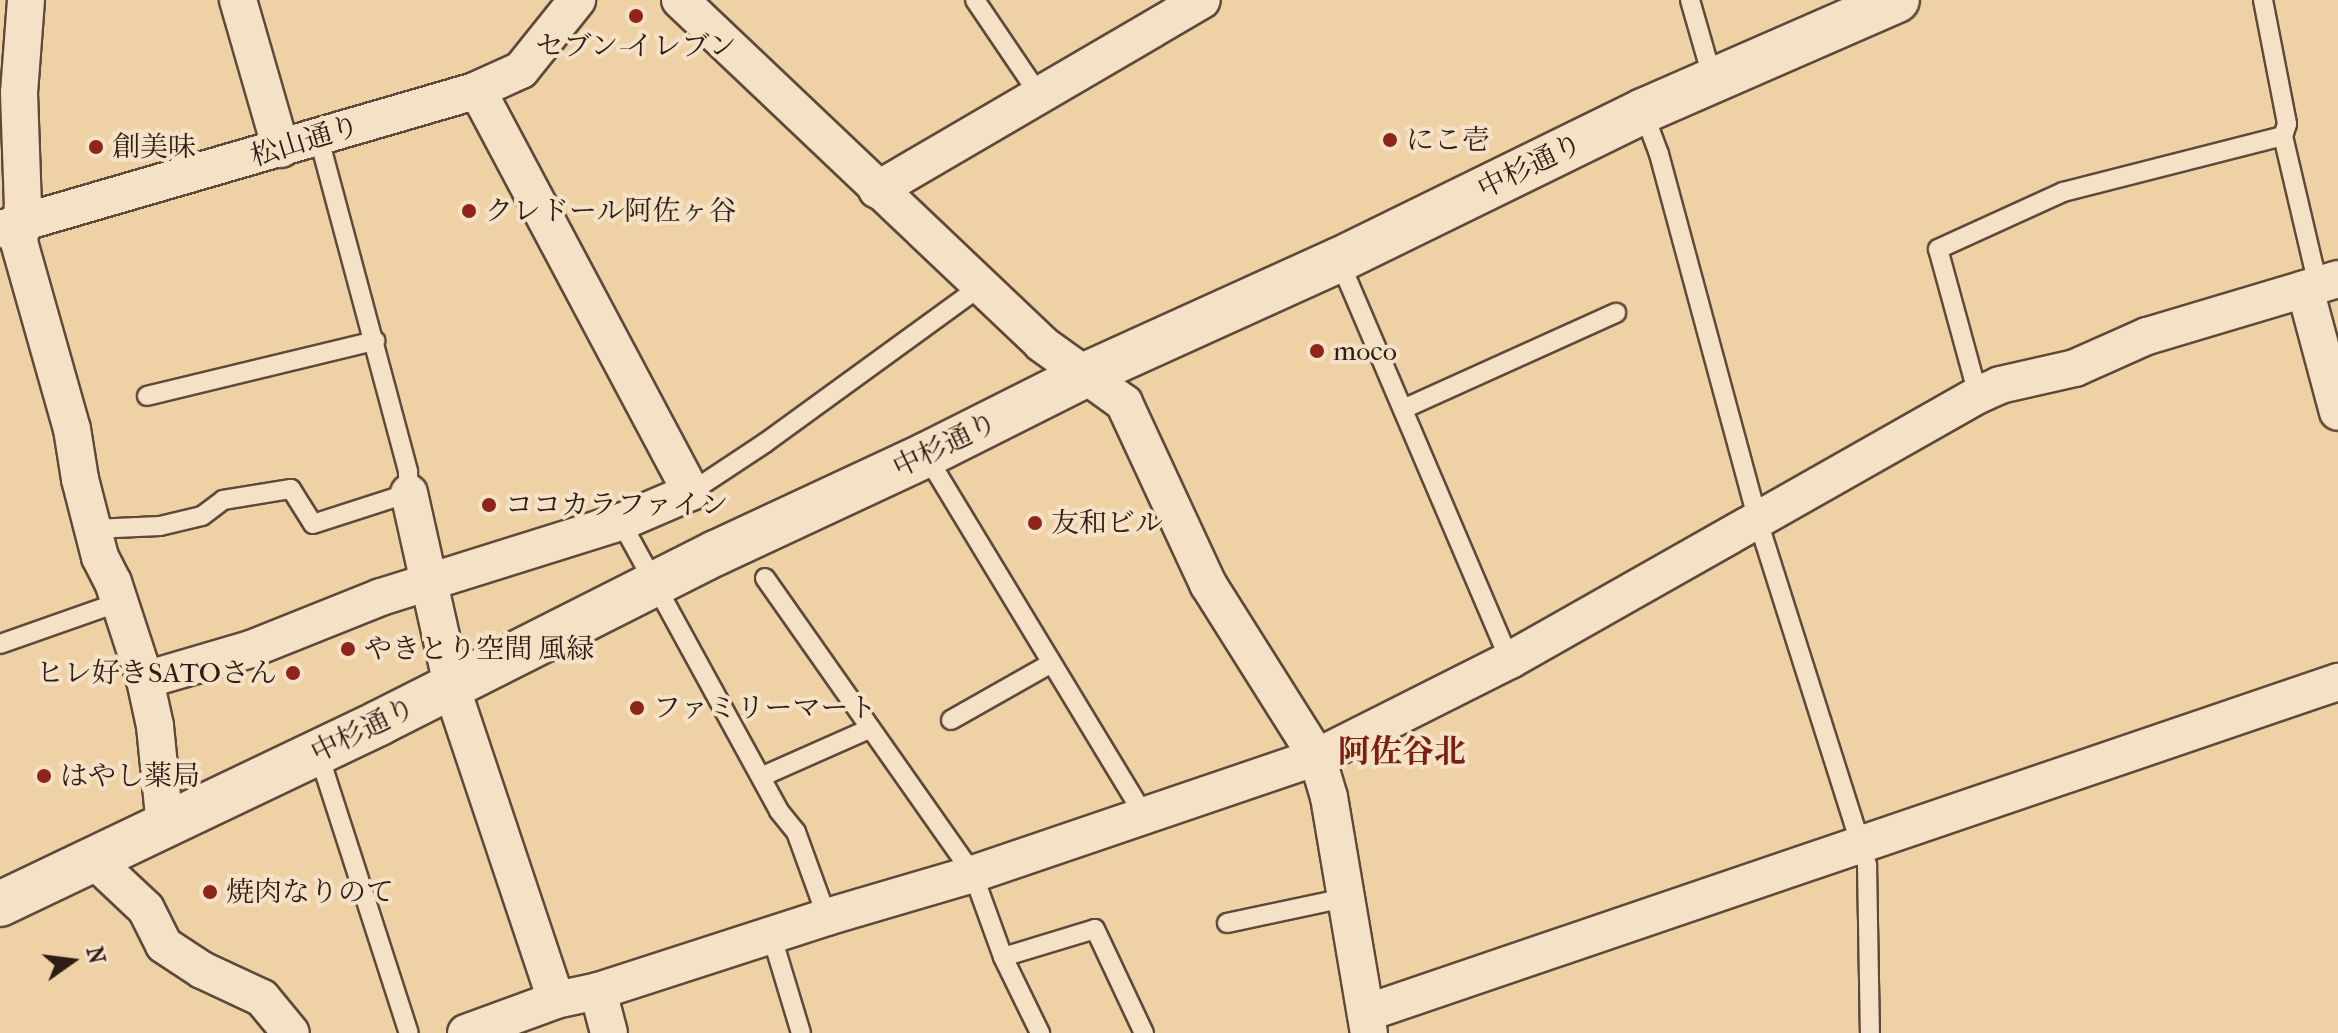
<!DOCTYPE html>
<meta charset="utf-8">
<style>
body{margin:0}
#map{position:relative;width:2338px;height:1033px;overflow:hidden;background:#efd1a6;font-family:"IM FELL French Canon","Noto Serif JP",serif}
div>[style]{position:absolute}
.roads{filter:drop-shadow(2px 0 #5e4a3a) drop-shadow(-2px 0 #5e4a3a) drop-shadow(0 2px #5e4a3a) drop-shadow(0 -2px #5e4a3a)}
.service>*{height:18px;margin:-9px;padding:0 9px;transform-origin:9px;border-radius:9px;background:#f5e1c5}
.minor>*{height:36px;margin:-18px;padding:0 18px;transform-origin:18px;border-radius:18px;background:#f5e1c5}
.secondary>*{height:44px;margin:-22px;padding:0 22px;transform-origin:22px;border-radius:22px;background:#f5e1c5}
.dots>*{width:22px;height:22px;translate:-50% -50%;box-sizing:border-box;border:4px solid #f5e1c5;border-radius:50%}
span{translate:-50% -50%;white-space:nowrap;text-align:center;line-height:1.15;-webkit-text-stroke:8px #f5e1c5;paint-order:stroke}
.poi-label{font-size:28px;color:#2d1d16}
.left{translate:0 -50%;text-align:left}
.right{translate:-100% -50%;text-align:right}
.street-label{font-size:28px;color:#2d1d16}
.quarter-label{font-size:32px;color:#7a1f14;font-weight:700}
.north{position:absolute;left:32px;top:921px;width:80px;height:80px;-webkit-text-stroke:6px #f5e1c5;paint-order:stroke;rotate:76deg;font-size:22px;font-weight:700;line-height:32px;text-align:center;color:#2d1d16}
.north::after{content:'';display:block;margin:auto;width:28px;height:36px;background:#2d1d16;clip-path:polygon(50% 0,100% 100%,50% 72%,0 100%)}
</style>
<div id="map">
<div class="roads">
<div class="service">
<i style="left:975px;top:0;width:112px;rotate:55.9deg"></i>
<i style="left:1690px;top:0;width:83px;rotate:74deg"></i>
<i style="left:2263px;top:0;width:126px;rotate:79deg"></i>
<i style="left:2287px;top:124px;width:13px;rotate:108deg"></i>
<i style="left:2283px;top:136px;width:153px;rotate:76.8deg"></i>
<i style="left:1643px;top:111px;width:46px;rotate:69.6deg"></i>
<i style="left:1659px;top:154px;width:380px;rotate:74.9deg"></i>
<i style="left:1758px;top:521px;width:361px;rotate:72.4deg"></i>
<i style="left:1867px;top:865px;width:168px;rotate:89deg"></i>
<i style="left:1339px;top:260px;width:435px;rotate:66.9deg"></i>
<i style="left:1978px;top:395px;width:151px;rotate:-105.3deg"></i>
<i style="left:1938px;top:249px;width:137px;rotate:-24.5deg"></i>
<i style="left:2063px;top:192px;width:227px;rotate:-14.3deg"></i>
<i style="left:147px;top:396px;width:235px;rotate:-13.6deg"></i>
<i style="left:1403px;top:409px;width:234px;rotate:-24.3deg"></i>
<i style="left:926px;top:455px;width:421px;rotate:58.8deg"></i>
<i style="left:691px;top:492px;width:89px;rotate:-33.5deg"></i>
<i style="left:765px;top:443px;width:267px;rotate:-36deg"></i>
<i style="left:621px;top:522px;width:329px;rotate:61.3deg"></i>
<i style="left:779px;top:811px;width:27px;rotate:51deg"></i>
<i style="left:796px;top:832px;width:90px;rotate:70deg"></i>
<i style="left:93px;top:529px;width:67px;rotate:-2.6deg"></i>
<i style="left:160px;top:526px;width:43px;rotate:-13.4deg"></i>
<i style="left:202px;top:516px;width:26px;rotate:-37deg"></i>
<i style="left:223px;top:500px;width:69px;rotate:-9.2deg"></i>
<i style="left:291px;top:489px;width:41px;rotate:57.8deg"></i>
<i style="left:313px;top:524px;width:101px;rotate:-17.9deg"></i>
<i style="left:409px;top:493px;width:22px;rotate:-93deg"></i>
<i style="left:408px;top:471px;width:344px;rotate:-105deg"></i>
<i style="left:765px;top:578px;width:362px;rotate:54.9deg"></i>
<i style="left:973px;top:874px;width:88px;rotate:70.1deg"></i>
<i style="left:1003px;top:957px;width:85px;rotate:64deg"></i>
<i style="left:0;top:644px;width:126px;rotate:-19.4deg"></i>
<i style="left:951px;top:720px;width:114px;rotate:-29.5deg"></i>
<i style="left:318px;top:752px;width:295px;rotate:72.1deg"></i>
<i style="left:763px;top:776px;width:116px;rotate:-23.9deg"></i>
<i style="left:1227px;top:923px;width:121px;rotate:-12deg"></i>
<i style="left:772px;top:937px;width:100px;rotate:73.2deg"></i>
<i style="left:1003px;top:957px;width:96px;rotate:-16.9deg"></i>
<i style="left:1095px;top:929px;width:115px;rotate:64.8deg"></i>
</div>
<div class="minor">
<i style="left:26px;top:0;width:93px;rotate:94.3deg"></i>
<i style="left:19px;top:93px;width:112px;rotate:88deg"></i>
<i style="left:23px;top:205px;width:37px;rotate:96deg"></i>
<i style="left:19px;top:242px;width:194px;rotate:74.2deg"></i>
<i style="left:72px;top:429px;width:51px;rotate:80.9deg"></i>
<i style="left:80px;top:479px;width:81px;rotate:75.6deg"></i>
<i style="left:100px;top:557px;width:28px;rotate:63deg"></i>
<i style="left:113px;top:582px;width:103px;rotate:71.9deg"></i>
<i style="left:145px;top:680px;width:47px;rotate:77.7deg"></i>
<i style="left:155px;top:726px;width:100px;rotate:84.3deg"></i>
<i style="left:238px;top:0;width:155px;rotate:73.9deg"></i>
<i style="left:680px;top:0;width:499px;rotate:43.5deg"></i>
<i style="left:1042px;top:344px;width:101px;rotate:35.7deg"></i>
<i style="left:1124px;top:403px;width:200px;rotate:65.1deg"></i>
<i style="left:1208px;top:584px;width:204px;rotate:57.8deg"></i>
<i style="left:1317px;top:757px;width:42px;rotate:73.3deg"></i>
<i style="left:1329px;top:797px;width:239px;rotate:80.4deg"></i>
<i style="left:877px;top:190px;width:376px;rotate:-30.3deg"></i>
<i style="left:0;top:229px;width:497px;rotate:-16.2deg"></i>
<i style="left:477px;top:90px;width:48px;rotate:-24.4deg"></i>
<i style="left:521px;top:70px;width:90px;rotate:-51.3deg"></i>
<i style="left:2305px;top:289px;width:127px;rotate:75deg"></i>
<i style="left:409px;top:493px;width:210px;rotate:77.4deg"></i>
<i style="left:455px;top:698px;width:318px;rotate:71.5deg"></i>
<i style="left:145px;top:680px;width:110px;rotate:-16.3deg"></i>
<i style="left:251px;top:649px;width:140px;rotate:-21.8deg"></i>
<i style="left:381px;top:597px;width:251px;rotate:-17.4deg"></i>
<i style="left:621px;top:522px;width:76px;rotate:-23.2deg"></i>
<i style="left:691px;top:492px;width:455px;rotate:-118deg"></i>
<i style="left:94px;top:860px;width:71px;rotate:43.3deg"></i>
<i style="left:146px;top:909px;width:40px;rotate:63.4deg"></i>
<i style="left:164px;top:945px;width:45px;rotate:33.3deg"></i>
<i style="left:202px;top:970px;width:66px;rotate:25deg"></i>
<i style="left:262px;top:998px;width:45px;rotate:50.4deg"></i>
<i style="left:598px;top:991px;width:43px;rotate:75.3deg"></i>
<i style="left:1366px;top:1013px;width:1027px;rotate:-18.81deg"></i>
<i style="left:466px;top:1033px;width:96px;rotate:-20.1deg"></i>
<i style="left:556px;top:1000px;width:43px;rotate:-12.1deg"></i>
<i style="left:598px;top:991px;width:241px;rotate:-17.9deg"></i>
<i style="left:827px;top:917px;width:152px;rotate:-16.4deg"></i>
<i style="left:973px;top:874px;width:363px;rotate:-18.8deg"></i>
<i style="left:1317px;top:757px;width:216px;rotate:-26.7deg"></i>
<i style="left:1510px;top:660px;width:538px;rotate:-29.52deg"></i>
<i style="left:1978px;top:395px;width:24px;rotate:-24deg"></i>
<i style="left:2000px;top:385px;width:77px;rotate:-12.8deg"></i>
<i style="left:2075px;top:368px;width:79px;rotate:-24deg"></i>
<i style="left:2147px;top:336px;width:199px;rotate:-16.6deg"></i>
</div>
<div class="secondary">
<i style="left:0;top:904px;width:420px;rotate:-25.5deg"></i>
<i style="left:379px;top:723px;width:377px;rotate:-26.8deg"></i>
<i style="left:716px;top:553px;width:232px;rotate:-25deg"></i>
<i style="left:926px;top:455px;width:176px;rotate:-26.7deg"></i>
<i style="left:1083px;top:376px;width:281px;rotate:-24.4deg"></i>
<i style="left:1339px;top:260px;width:339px;rotate:-26.1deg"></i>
<i style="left:1643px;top:111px;width:277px;rotate:-23.6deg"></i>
</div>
</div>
<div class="dots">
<i style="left:636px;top:16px;background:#8f2418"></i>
<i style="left:1390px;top:140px;background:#8f2418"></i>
<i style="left:96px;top:147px;background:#8f2418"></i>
<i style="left:469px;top:211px;background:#8f2418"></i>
<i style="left:1317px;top:351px;background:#8f2418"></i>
<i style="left:489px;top:505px;background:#8f2418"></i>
<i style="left:1035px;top:523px;background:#8f2418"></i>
<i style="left:348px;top:649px;background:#8f2418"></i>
<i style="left:293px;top:673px;background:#8f2418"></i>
<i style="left:637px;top:708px;background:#8f2418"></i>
<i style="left:44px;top:776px;background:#8f2418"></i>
<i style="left:210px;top:892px;background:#8f2418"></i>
</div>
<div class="poi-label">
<span style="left:636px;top:46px">セブン-イレブン</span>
<span class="left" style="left:1406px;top:140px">にこ壱</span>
<span class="left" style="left:112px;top:147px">創美味</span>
<span class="left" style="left:485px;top:211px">クレドール阿佐ヶ谷</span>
<span class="left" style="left:1333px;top:351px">moco</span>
<span class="left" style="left:505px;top:505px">ココカラファイン</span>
<span class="left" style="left:1051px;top:523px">友和ビル</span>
<span class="left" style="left:364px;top:649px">やきとり空間 風緑</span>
<span class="right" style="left:277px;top:673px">ヒレ好きSATOさん</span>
<span class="left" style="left:653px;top:708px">ファミリーマート</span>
<span class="left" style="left:60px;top:776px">はやし薬局</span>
<span class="left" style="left:226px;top:892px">焼肉なりのて</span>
</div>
<div class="street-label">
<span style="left:305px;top:141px;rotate:-17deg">松山通り</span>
<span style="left:1530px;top:166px;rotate:-26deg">中杉通り</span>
<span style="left:945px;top:445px;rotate:-26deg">中杉通り</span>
<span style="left:363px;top:730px;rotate:-26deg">中杉通り</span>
</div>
<div class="quarter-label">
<span style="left:1402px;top:752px">阿佐谷北</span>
</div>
<div class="north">N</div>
</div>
